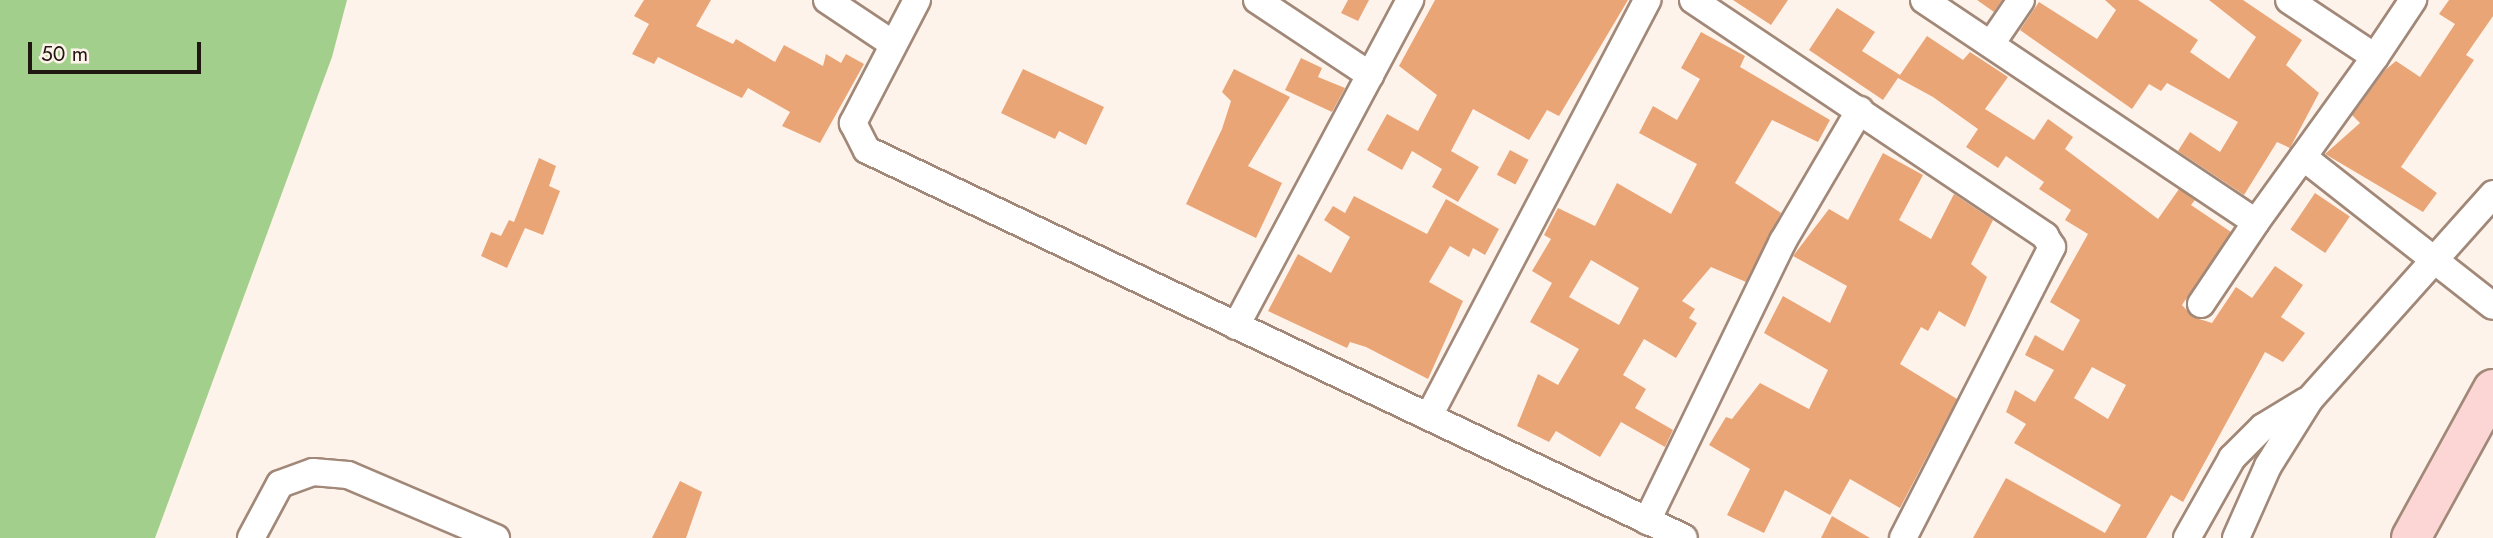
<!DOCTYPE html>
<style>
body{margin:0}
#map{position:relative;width:2493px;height:538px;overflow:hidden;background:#fef3eb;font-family:Jost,sans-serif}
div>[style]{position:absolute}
.forest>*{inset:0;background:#a2cf8b}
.building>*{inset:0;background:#eaa576;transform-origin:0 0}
.roads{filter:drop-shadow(2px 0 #a18878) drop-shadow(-2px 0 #a18878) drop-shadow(0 2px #a18878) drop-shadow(0 -2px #a18878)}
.minor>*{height:26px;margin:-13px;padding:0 13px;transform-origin:13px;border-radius:13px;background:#fff}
.primary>*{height:38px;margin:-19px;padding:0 19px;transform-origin:19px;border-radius:19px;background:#fcd6d4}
span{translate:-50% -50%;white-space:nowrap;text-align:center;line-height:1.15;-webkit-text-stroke:5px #fef3eb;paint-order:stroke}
.scale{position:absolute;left:28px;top:42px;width:173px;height:32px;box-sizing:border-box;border:4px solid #201711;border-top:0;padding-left:9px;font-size:21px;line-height:24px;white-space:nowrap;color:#201711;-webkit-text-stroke:5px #fef3eb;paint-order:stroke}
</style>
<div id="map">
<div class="forest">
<i style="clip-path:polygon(0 0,347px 0,332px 57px,155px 538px,0 538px)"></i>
</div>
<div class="building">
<i style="clip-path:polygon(644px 0,711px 0,696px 26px,733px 44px,736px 39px,775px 62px,784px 45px,823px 66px,826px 54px,841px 63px,846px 54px,864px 64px,820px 143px,782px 126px,790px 112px,748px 88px,742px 98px,658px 57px,654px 64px,632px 54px,649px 24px,634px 16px)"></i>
<i style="clip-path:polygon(1348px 0,1369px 0,1358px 21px,1341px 13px)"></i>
<i style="clip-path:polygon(1435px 0,1628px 0,1559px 116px,1547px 110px,1529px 140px,1473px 109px,1451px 151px,1479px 167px,1458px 202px,1432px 187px,1442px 169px,1412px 151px,1402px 170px,1367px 150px,1387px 114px,1418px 131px,1437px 95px,1399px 66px)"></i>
<i style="clip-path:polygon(1733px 0,1788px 0,1771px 25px)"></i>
<i style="clip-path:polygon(1977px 0,2002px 0,1994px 12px)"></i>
<i style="clip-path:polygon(2105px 0,2138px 0,2198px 40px,2190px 52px,2229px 79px,2256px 37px,2209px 0,2243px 0,2302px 40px,2286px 65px,2319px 93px,2290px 148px,2277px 142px,2244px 195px,2178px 151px,2190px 132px,2220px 152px,2238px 122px,2167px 83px,2161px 91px,2149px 84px,2132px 109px,2020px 30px,2039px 2px,2097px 39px,2116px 10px)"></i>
<i style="clip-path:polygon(2449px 0,2493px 0,2493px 16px,2466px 55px,2474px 60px,2401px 167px,2437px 193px,2423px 212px,2325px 154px,2360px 123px,2352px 115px,2385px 70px,2396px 61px,2420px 77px,2455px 24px,2439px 14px)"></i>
<i style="clip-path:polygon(evenodd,1837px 8px,1875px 32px,1862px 51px,1900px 75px,1927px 36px,1963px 60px,1970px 52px,2008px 77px,1985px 109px,2034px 140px,2048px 119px,2073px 137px,2065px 149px,2158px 219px,2179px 189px,2195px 200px,2191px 205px,2231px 232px,2182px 305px,2193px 317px,2212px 323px,2236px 287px,2252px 298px,2275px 266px,2303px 285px,2281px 317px,2305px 333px,2283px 362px,2265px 352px,2183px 502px,2171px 495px,2146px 538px,1973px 538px,2006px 478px,2105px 533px,2121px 505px,2014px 443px,2026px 424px,2006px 412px,2015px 390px,2035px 402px,2054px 370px,2025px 355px,2035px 335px,2063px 351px,2080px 320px,2050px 302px,2088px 234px,2065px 220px,2071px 210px,2039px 189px,2044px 182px,2006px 156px,1998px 168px,1966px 147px,1978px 129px,1933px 97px,1898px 78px,1883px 100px,1809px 50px,1837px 8px,2092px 367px,2126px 385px,2108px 419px,2074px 398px,2092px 367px)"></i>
<i style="clip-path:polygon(evenodd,1701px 32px,1745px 56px,1740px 67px,1830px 120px,1818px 142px,1772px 120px,1735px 183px,1781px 213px,1746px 282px,1711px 267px,1682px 301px,1695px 309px,1689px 318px,1697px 323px,1676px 358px,1644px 339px,1623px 375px,1646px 389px,1635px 408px,1673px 430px,1665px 447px,1621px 422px,1600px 457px,1556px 431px,1549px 442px,1517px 426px,1538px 374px,1558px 385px,1579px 349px,1530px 322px,1552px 283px,1532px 271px,1551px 239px,1544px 235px,1558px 208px,1595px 226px,1617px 183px,1671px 214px,1697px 164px,1639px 133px,1653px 106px,1677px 120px,1700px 79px,1681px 68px,1701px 32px,1591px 260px,1639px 288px,1619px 325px,1569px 297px,1591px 260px)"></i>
<i style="clip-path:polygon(1301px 58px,1322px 68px,1318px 77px,1345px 88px,1332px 112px,1285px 90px)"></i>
<i style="clip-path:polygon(1023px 69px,1104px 107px,1086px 145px,1059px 131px,1055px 139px,1001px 113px)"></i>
<i style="clip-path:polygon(1234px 69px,1290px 97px,1248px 166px,1282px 183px,1256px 238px,1186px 204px,1222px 129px,1231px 101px,1222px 92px)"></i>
<i style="left:1510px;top:150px;width:21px;height:28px;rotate:28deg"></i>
<i style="clip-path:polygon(1883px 153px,1923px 175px,1899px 220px,1931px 239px,1954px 194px,1993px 220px,1971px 264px,1987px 277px,1965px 327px,1939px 311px,1928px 331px,1921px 327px,1900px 364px,1957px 399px,1900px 508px,1850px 479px,1830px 515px,1785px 490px,1764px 533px,1727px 515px,1750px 469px,1709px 445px,1726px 417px,1732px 419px,1760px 383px,1809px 409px,1828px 370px,1764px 333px,1783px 296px,1830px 323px,1847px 286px,1793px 256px,1829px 209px,1848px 220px)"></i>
<i style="clip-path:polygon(539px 158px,556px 166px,549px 186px,560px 191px,543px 235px,525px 228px,507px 268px,481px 256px,491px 232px,501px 236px,509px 220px,514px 222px)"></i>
<i style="left:2315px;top:193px;width:42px;height:44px;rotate:34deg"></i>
<i style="clip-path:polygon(1354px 196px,1427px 234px,1446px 199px,1499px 229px,1485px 255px,1473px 248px,1469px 257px,1450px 246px,1429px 282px,1463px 301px,1428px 379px,1366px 347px,1350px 342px,1347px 348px,1268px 311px,1298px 254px,1331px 273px,1350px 237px,1324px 220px,1333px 206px,1345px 213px)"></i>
<i style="clip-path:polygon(680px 481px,702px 492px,686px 538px,652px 538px)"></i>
<i style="clip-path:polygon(1832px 516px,1870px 538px,1821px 538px)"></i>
</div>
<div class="roads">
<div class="minor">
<i style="left:827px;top:0;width:79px;rotate:33.7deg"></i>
<i style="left:917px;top:0;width:139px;rotate:117.5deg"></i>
<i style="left:853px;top:123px;width:30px;rotate:63deg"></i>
<i style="left:867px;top:150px;width:904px;rotate:25.4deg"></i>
<i style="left:1257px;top:0;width:136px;rotate:33.6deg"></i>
<i style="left:1693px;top:0;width:424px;rotate:33.8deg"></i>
<i style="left:2045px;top:236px;width:13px;rotate:58deg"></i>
<i style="left:2052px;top:247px;width:327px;rotate:117.1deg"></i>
<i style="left:1924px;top:0;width:399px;rotate:33.8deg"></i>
<i style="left:2256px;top:222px;width:203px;rotate:-54.2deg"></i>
<i style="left:2375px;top:57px;width:103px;rotate:-146.5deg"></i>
<i style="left:1991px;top:44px;width:53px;rotate:-55.7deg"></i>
<i style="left:2375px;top:57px;width:69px;rotate:-56.3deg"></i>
<i style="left:2303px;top:157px;width:241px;rotate:38.1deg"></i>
<i style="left:2201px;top:304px;width:99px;rotate:-56.1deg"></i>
<i style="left:1236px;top:326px;width:370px;rotate:-61.9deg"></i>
<i style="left:1429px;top:416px;width:470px;rotate:-62.3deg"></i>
<i style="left:1647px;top:521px;width:311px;rotate:-64.1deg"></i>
<i style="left:1783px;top:241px;width:152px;rotate:-59.6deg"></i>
<i style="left:251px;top:538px;width:61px;rotate:-61.8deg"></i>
<i style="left:280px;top:484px;width:35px;rotate:-20deg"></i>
<i style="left:313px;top:472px;width:35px;rotate:5deg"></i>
<i style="left:348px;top:475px;width:161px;rotate:23.1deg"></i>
<i style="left:2187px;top:538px;width:92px;rotate:-60.6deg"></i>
<i style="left:2232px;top:458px;width:44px;rotate:-45deg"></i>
<i style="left:2263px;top:427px;width:50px;rotate:-31.2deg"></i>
<i style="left:2236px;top:538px;width:79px;rotate:-66deg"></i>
<i style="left:2268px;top:466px;width:79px;rotate:-57.9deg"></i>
<i style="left:2310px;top:399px;width:275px;rotate:-48.2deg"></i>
</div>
<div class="primary">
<i style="left:2411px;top:538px;width:170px;rotate:-61.2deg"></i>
</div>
</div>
<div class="scale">50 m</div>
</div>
